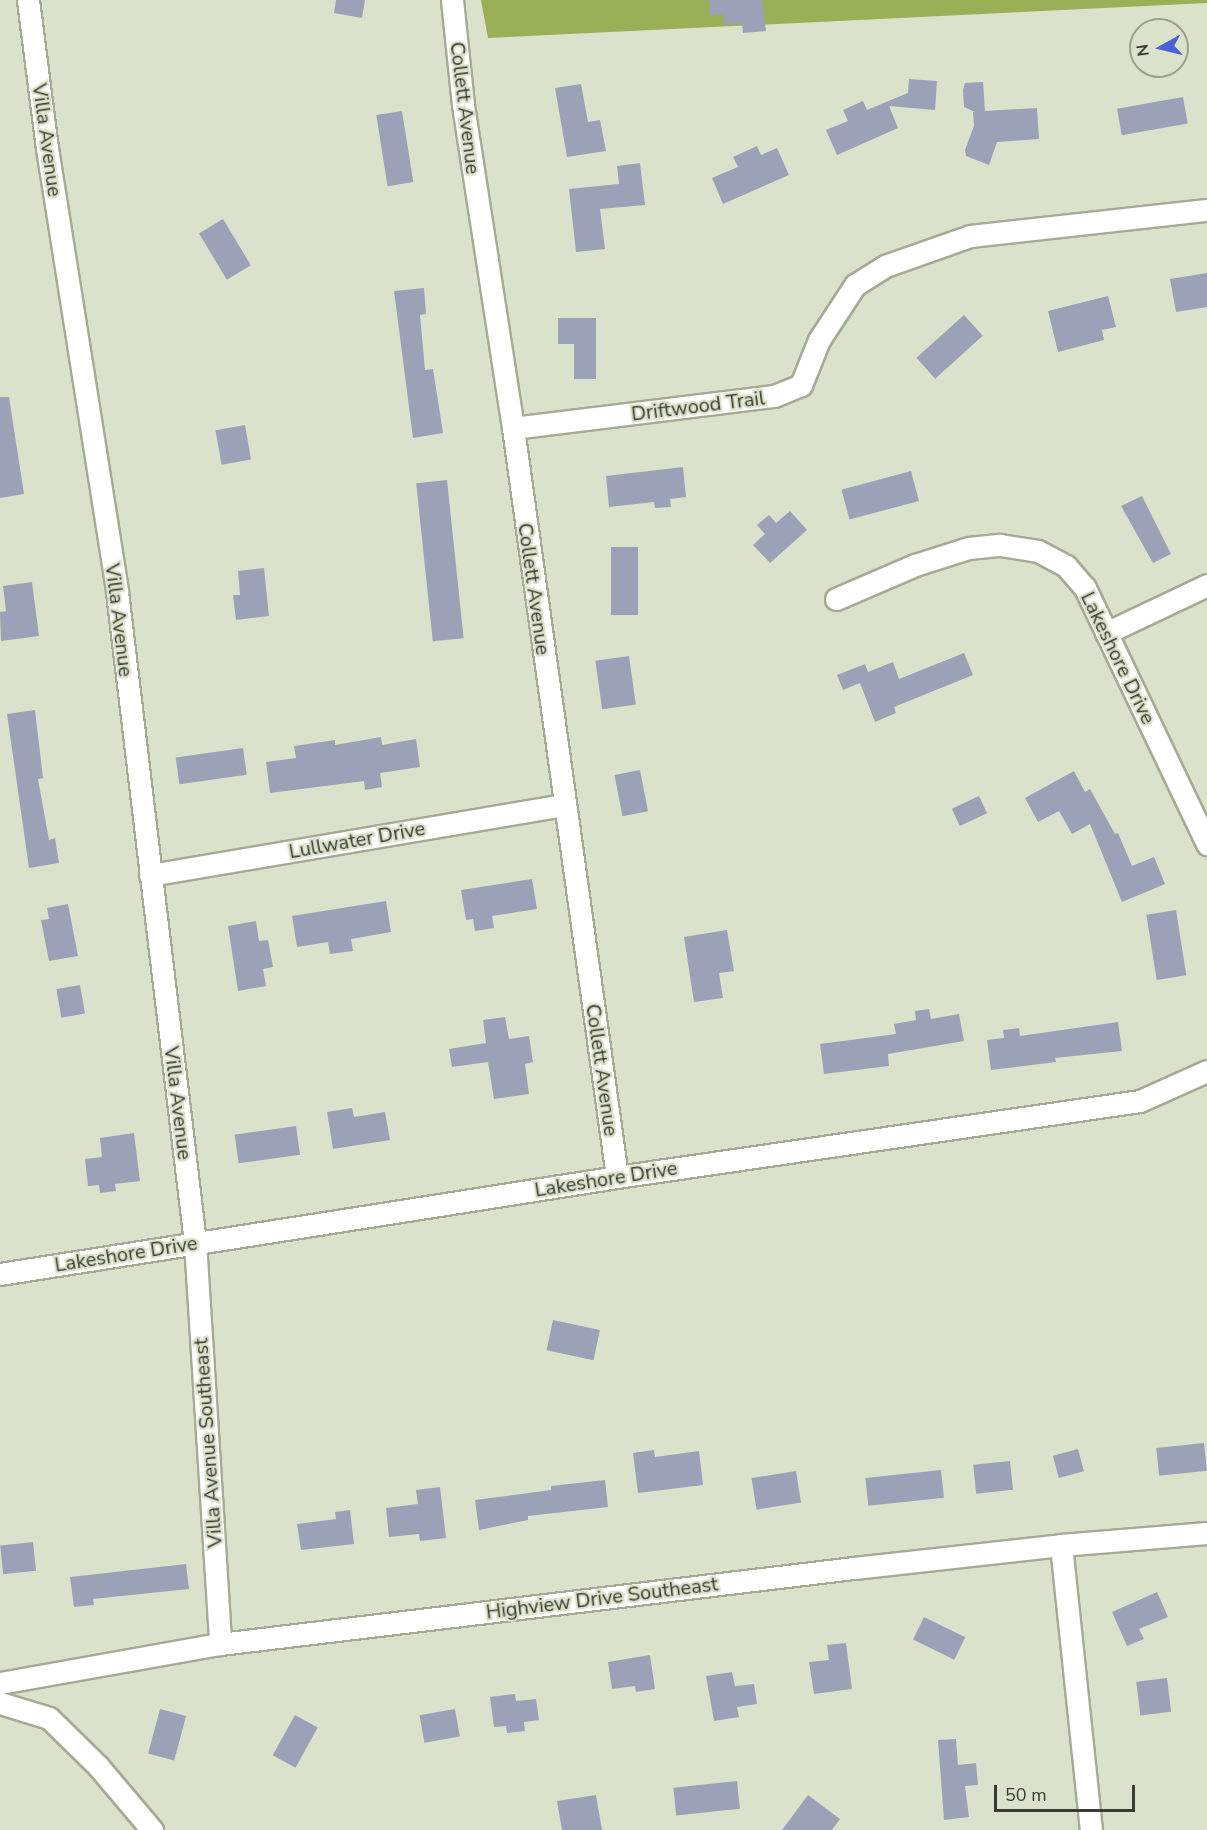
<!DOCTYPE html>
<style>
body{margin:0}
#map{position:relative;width:1207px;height:1830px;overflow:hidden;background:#dbe2cb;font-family:"Nunito Sans",sans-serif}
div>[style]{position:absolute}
.forest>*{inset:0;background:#9ab057}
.building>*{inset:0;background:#9ba2b7;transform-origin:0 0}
.roads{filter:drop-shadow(2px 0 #a4ab95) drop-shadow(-2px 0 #a4ab95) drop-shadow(0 2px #a4ab95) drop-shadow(0 -2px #a4ab95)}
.minor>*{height:21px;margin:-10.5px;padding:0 10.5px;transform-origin:10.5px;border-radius:10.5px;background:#fff}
span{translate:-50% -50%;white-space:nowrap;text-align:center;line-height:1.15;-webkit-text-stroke:4.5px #dbe2cb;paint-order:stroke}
.street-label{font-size:20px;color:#3a3c33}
.north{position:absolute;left:1129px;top:18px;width:60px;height:60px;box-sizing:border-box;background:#dbe2cb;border:2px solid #9ba08e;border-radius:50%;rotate:262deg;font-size:16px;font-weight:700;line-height:24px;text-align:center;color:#3a3c33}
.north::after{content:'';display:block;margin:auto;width:21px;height:27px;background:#4c60d5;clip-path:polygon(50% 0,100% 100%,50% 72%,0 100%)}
.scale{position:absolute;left:994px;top:1785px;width:141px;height:27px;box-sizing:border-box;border:3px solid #3a3c33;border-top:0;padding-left:8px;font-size:18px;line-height:21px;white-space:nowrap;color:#3a3c33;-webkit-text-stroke:4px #dbe2cb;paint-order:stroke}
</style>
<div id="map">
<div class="forest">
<i style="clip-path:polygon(481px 0,1207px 0,1207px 3px,488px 38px)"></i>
</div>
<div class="building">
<i style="clip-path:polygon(336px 0,365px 0,362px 18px,334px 13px)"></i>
<i style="clip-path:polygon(709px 0,762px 0,766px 31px,743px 33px,742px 23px,725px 25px,723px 14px,710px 16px)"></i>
<i style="clip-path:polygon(909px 79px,937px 81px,935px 110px,889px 106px,898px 128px,837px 155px,826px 130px,848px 121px,843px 110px,863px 101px,867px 110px,908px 93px)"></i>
<i style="clip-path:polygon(983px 82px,985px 111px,1037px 108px,1039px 139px,997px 142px,989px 165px,966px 156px,965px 150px,974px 126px,973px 112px,975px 112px,964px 107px,963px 90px,965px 83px)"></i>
<i style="clip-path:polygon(581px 84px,588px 122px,600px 120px,606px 151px,567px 157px,555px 88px)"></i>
<i style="left:1183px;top:97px;width:27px;height:67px;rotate:80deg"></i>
<i style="left:402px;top:111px;width:72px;height:26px;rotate:81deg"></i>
<i style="clip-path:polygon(757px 146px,761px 155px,777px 148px,789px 175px,723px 204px,712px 178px,738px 167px,733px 157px)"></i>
<i style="clip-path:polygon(640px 163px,645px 205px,600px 209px,605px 249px,576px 252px,569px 189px,619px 184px,617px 166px)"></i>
<i style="left:223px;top:219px;width:54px;height:28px;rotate:59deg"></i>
<i style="clip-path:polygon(1207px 273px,1207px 307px,1176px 312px,1170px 279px)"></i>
<i style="clip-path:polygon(424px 288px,426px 314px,420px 315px,425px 370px,433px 369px,443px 433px,413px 438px,394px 291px)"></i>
<i style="clip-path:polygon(1108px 296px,1116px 327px,1102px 330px,1104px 340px,1058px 352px,1048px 311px)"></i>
<i style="left:964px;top:315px;width:28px;height:64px;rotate:48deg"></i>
<i style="clip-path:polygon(558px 318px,596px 318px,596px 379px,574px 379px,574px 344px,558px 344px)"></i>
<i style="clip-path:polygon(0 397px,9px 397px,24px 494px,0 498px)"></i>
<i style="left:245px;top:425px;width:35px;height:30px;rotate:80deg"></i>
<i style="clip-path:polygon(683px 467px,686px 497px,670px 499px,671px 507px,655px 508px,654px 502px,609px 507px,606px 476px)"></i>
<i style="left:911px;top:471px;width:31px;height:72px;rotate:75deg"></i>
<i style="left:447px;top:480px;width:159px;height:31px;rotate:84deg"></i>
<i style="clip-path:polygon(1142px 496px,1171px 554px,1153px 563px,1121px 506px)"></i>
<i style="clip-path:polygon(790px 511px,807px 530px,770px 563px,753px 545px,765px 534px,757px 525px,769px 515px,776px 523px)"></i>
<i style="left:611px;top:547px;width:27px;height:68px"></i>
<i style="clip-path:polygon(264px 568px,269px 616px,236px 620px,233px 595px,240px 595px,238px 571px)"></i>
<i style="clip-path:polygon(32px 582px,39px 636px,1px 641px,0 612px,6px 611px,3px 586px)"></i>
<i style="clip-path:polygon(964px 653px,973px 675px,894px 707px,896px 713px,875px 722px,860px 683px,843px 690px,837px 675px,865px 664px,868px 672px,893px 662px,899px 679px)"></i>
<i style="left:629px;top:656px;width:49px;height:34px;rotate:82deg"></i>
<i style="clip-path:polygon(35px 710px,43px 778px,38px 779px,49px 840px,55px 838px,59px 863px,29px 868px,7px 714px)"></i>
<i style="clip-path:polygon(381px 737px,382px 745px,416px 739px,420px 767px,380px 773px,382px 787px,365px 790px,364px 781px,270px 793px,266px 762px,296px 758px,294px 746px,335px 740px,335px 745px)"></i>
<i style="left:243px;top:748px;width:27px;height:68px;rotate:82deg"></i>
<i style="left:640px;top:770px;width:42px;height:26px;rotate:79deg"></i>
<i style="clip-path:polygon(1074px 771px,1085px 792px,1090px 789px,1115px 834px,1118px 833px,1132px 866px,1154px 857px,1165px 884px,1122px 902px,1090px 824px,1072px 834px,1059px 811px,1038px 822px,1025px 798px)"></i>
<i style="left:979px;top:796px;width:19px;height:30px;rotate:65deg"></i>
<i style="clip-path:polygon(532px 879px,537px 909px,492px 916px,494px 928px,475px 931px,473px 919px,466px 920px,461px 890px)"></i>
<i style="clip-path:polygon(386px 901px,391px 932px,351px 939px,353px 951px,330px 954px,328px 942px,297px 947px,292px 916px)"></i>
<i style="clip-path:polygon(68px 904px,78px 956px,49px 961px,41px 920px,49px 919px,47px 908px)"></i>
<i style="left:1176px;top:910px;width:66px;height:30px;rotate:81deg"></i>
<i style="clip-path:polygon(256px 921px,259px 941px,268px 940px,273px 967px,263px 969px,266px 986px,238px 991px,228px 926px)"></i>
<i style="clip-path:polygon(727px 930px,734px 971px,719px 973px,723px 998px,694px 1002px,684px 937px)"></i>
<i style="left:80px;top:985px;width:29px;height:24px;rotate:80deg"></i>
<i style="clip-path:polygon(929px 1009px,931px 1019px,959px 1014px,964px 1041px,888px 1054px,889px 1066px,824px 1074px,820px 1044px,896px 1034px,894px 1024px,916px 1020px,915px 1011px)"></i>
<i style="clip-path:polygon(505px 1017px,509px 1039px,529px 1036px,533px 1062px,525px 1064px,529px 1094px,494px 1099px,488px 1062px,452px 1067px,449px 1049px,486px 1043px,483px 1020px)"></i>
<i style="clip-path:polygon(1118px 1022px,1122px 1051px,1055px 1058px,1056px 1062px,991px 1070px,987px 1040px,1004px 1038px,1003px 1030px,1019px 1028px,1020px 1036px)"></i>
<i style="clip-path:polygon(352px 1108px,354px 1117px,385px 1112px,390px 1140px,333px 1149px,327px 1112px)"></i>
<i style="left:296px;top:1126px;width:29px;height:62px;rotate:82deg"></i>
<i style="clip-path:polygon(134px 1133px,140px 1181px,115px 1184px,116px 1191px,100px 1193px,99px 1185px,88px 1186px,85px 1159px,102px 1157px,100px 1138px)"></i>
<i style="left:553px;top:1320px;width:48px;height:31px;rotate:12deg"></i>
<i style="left:1204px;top:1443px;width:28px;height:48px;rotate:84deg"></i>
<i style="left:1078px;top:1449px;width:23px;height:26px;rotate:75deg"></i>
<i style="clip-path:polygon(654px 1450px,655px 1457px,699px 1451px,703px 1485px,638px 1493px,633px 1453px)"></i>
<i style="left:1010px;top:1461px;width:29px;height:37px;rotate:84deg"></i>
<i style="left:941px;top:1470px;width:28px;height:76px;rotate:84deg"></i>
<i style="left:796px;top:1471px;width:32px;height:45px;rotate:81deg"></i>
<i style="clip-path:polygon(605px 1480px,608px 1507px,528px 1516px,528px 1520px,479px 1530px,475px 1500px,551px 1490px,551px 1486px)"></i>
<i style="clip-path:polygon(440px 1487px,446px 1538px,420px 1541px,419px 1534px,389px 1537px,386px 1508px,418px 1504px,416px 1490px)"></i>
<i style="clip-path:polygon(350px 1510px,354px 1544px,301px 1550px,297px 1524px,336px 1519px,335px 1512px)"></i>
<i style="left:33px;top:1542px;width:29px;height:33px;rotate:84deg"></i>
<i style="clip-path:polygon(186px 1564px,189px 1589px,93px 1599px,94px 1605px,74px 1607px,70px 1577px)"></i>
<i style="clip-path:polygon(1157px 1592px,1168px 1617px,1139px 1629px,1144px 1639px,1127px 1646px,1112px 1612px)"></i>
<i style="left:924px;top:1617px;width:46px;height:25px;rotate:26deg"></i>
<i style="clip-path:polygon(846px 1643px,852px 1689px,814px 1694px,809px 1662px,829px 1660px,827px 1645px)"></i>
<i style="clip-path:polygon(650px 1655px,655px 1689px,636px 1692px,635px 1686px,612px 1689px,608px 1662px)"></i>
<i style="clip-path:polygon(732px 1672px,735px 1686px,754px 1684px,757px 1704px,737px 1707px,739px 1717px,714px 1721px,706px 1676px)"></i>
<i style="left:1167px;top:1678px;width:34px;height:31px;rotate:83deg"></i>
<i style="clip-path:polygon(515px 1694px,516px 1701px,536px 1699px,539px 1720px,524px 1722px,525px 1731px,507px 1733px,506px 1726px,494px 1727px,490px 1697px)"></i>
<i style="left:160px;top:1709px;width:27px;height:46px;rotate:15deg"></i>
<i style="left:455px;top:1709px;width:28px;height:36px;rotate:80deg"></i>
<i style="left:295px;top:1715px;width:26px;height:46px;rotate:29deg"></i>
<i style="clip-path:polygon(956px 1739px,958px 1765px,976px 1763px,978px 1785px,965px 1786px,969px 1817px,944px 1820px,938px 1740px)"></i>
<i style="left:737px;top:1781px;width:28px;height:64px;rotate:84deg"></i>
<i style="clip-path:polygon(596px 1795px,602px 1830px,562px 1830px,557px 1801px)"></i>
<i style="clip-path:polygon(808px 1795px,840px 1819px,832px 1830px,782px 1830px)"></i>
</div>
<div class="roads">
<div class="minor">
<i style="left:28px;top:0;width:149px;rotate:82.7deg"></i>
<i style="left:47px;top:148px;width:449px;rotate:81deg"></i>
<i style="left:117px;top:592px;width:655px;rotate:83.16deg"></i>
<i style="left:195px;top:1242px;width:403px;rotate:86.4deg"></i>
<i style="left:452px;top:0;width:106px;rotate:84deg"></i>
<i style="left:463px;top:105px;width:327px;rotate:81.2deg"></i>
<i style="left:513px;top:428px;width:756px;rotate:82.09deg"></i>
<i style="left:513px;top:428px;width:263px;rotate:-7deg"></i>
<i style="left:774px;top:396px;width:29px;rotate:-22deg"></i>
<i style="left:801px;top:385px;width:48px;rotate:-68.2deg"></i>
<i style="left:819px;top:340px;width:66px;rotate:-56.8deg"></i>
<i style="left:855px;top:285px;width:36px;rotate:-32deg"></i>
<i style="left:885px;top:266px;width:90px;rotate:-19.4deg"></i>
<i style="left:970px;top:236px;width:238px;rotate:-6.3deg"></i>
<i style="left:836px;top:599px;width:86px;rotate:-23.3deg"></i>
<i style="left:915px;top:565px;width:57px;rotate:-17.5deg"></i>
<i style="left:969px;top:548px;width:31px;rotate:-6deg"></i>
<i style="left:1000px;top:545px;width:38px;rotate:9deg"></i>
<i style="left:1038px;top:551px;width:32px;rotate:28deg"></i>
<i style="left:1066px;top:566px;width:29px;rotate:49deg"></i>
<i style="left:1085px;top:588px;width:284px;rotate:64.5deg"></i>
<i style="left:1106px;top:633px;width:112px;rotate:-25.4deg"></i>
<i style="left:150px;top:875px;width:420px;rotate:-9.6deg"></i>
<i style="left:0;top:1274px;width:625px;rotate:-8.93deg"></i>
<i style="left:617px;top:1177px;width:528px;rotate:-8.27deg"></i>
<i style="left:1140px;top:1101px;width:73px;rotate:-24.1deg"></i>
<i style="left:1061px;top:1545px;width:287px;rotate:84deg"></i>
<i style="left:0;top:1683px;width:223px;rotate:-10.1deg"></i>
<i style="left:220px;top:1644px;width:639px;rotate:-6.84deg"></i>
<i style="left:854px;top:1568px;width:208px;rotate:-6.3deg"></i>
<i style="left:1061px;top:1545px;width:146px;rotate:-4.7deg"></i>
<i style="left:0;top:1703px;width:51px;rotate:17deg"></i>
<i style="left:49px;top:1718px;width:69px;rotate:44.4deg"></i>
<i style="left:98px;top:1766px;width:84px;rotate:49.8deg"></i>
</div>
</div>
<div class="street-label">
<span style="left:465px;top:108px;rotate:83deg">Collett Avenue</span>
<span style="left:47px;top:140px;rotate:82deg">Villa Avenue</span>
<span style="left:698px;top:406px;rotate:-7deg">Driftwood Trail</span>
<span style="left:534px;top:589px;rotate:82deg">Collett Avenue</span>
<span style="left:119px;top:620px;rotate:83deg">Villa Avenue</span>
<span style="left:1118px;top:658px;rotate:64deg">Lakeshore Drive</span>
<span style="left:357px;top:840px;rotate:-10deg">Lullwater Drive</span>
<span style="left:602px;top:1070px;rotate:82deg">Collett Avenue</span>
<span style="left:178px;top:1103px;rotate:83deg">Villa Avenue</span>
<span style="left:606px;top:1179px;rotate:-9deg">Lakeshore Drive</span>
<span style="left:126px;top:1254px;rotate:-9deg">Lakeshore Drive</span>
<span style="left:208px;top:1443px;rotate:-94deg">Villa Avenue Southeast</span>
<span style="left:602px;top:1598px;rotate:-7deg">Highview Drive Southeast</span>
</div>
<div class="north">N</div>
<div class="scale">50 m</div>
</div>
